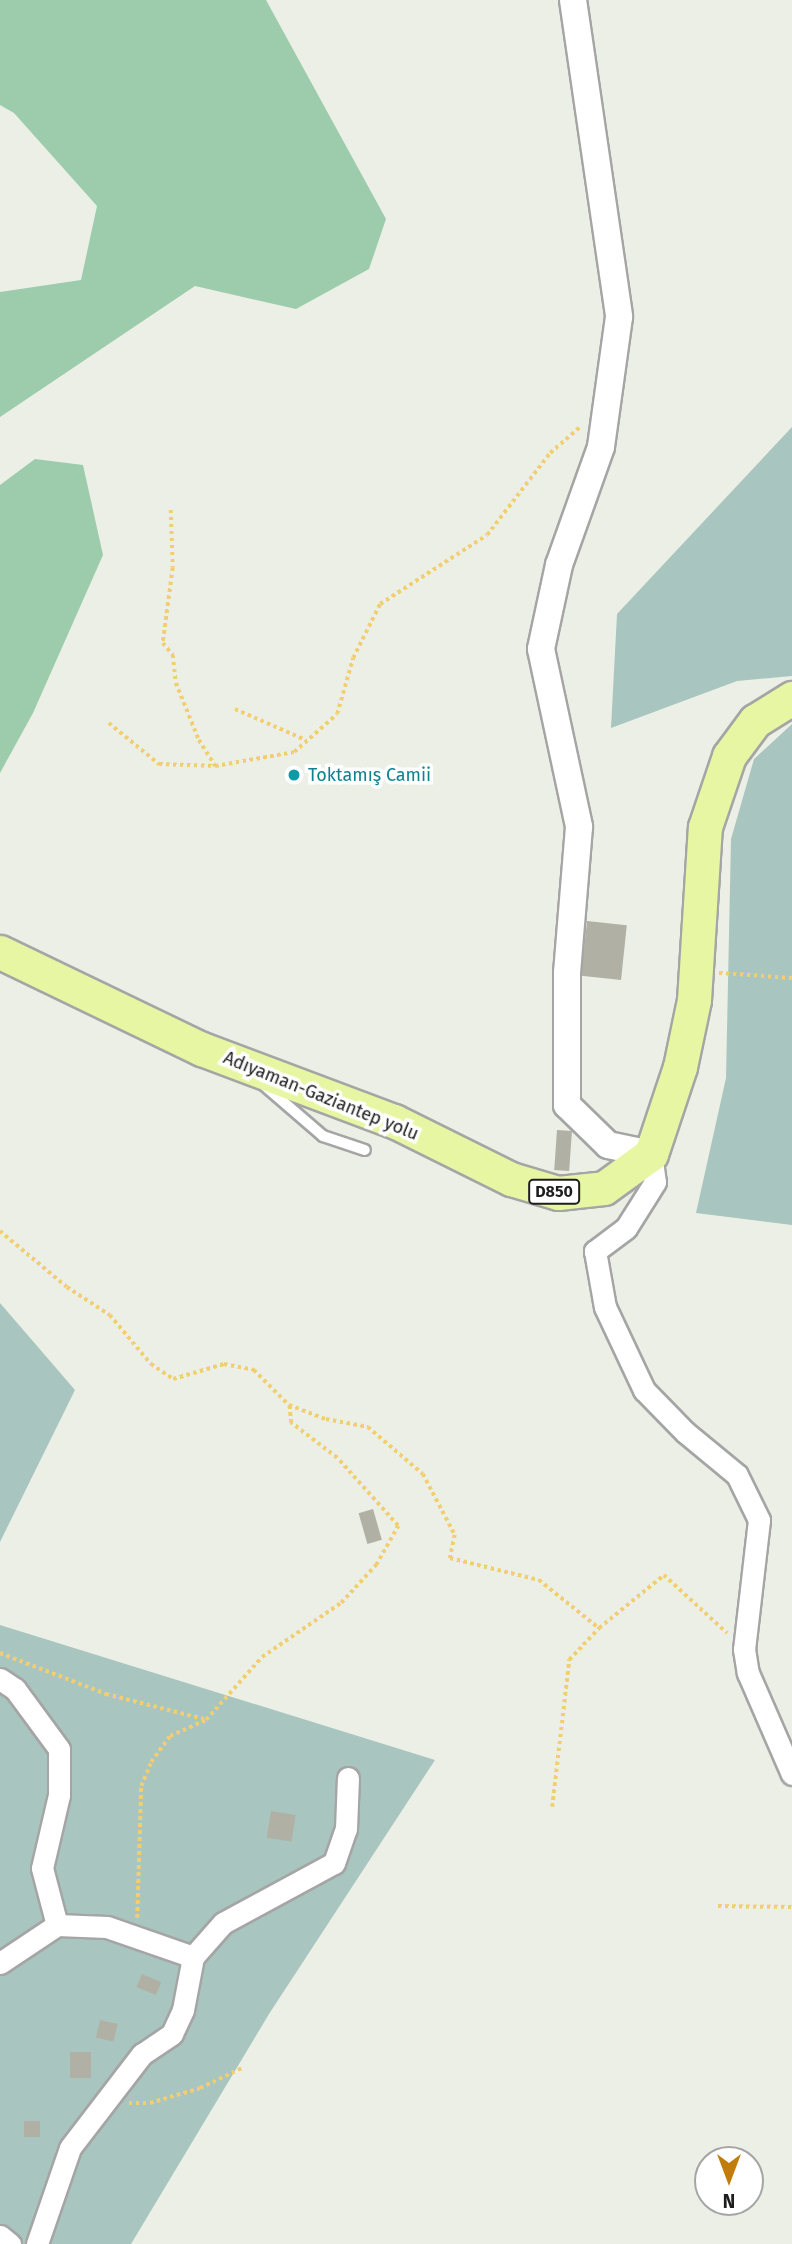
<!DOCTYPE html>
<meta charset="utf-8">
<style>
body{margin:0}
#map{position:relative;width:792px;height:2244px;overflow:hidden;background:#ecefe5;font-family:"Fira Sans",sans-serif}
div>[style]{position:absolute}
.forest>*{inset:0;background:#9cccac}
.cemetery>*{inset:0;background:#a8c6bf}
.building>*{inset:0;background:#b0b0a4;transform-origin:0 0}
.path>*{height:3.5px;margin-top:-1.75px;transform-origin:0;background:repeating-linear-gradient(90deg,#f2ce73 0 3.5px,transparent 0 7px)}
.roads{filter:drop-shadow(2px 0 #a5a5a5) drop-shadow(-2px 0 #a5a5a5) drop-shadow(0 2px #a5a5a5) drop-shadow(0 -2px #a5a5a5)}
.service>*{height:10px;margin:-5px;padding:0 5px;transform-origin:5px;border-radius:5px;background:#fff}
.minor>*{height:21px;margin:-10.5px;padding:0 10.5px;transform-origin:10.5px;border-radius:10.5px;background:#fff}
.tertiary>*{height:26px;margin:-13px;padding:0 13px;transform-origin:13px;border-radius:13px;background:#fff}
.primary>*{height:33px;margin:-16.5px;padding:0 16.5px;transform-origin:16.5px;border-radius:16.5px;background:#e7f6a3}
.dots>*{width:19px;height:19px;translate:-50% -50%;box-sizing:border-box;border:4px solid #fff;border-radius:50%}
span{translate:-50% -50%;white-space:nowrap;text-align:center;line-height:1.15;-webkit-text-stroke:7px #fff;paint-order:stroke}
.shield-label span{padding:2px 5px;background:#fff;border:2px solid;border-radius:5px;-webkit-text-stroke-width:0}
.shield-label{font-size:16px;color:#1e1e1e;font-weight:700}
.culture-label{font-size:18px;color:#0d838f}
.left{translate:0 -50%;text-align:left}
.street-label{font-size:18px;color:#1e1e1e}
.north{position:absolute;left:694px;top:2146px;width:70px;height:70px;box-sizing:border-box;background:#fff;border:2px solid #a5a5a5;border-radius:50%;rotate:180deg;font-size:19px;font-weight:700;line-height:28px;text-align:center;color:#1e1e1e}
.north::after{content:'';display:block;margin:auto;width:24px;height:32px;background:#c17c0c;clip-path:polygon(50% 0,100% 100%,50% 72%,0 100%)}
</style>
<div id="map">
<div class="forest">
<i style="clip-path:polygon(0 0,266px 0,386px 219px,369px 269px,296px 309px,195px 286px,0 417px,0 292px,81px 280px,97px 206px,14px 113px,0 105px)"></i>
<i style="clip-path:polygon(35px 459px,83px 465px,103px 555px,33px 713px,0 773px,0 485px)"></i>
</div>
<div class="cemetery">
<i style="clip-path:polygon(792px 427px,792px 676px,737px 681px,611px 728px,617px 614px)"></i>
<i style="clip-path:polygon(792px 724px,792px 1225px,696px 1213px,726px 1078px,731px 839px,754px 759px)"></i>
<i style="clip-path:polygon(0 1303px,75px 1390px,0 1542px)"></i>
<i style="clip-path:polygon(0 1625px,435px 1760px,269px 2014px,131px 2244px,0 2244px)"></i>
</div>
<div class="building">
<i style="left:587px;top:921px;width:40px;height:55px;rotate:6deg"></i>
<i style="left:557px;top:1130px;width:15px;height:40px;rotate:4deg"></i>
<i style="left:373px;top:1509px;width:32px;height:15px;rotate:74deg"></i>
<i style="left:271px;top:1811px;width:25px;height:27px;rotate:9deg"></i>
<i style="left:142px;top:1974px;width:21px;height:14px;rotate:23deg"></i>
<i style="left:100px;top:2020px;width:18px;height:18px;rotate:13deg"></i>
<i style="left:70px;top:2052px;width:21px;height:26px"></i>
<i style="left:24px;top:2121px;width:16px;height:16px"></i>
</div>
<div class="path">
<i style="left:171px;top:510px;width:58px;rotate:88deg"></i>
<i style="left:173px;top:568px;width:76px;rotate:97.6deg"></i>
<i style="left:163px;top:643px;width:16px;rotate:50deg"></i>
<i style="left:173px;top:655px;width:28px;rotate:84deg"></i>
<i style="left:176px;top:683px;width:61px;rotate:68deg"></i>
<i style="left:199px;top:740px;width:31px;rotate:58deg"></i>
<i style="left:235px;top:709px;width:77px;rotate:23.6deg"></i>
<i style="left:109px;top:723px;width:65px;rotate:39.4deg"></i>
<i style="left:159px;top:764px;width:56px;rotate:2deg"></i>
<i style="left:215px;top:766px;width:80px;rotate:-10deg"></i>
<i style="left:294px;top:752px;width:57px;rotate:-41.5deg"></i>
<i style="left:337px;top:714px;width:58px;rotate:-74.1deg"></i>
<i style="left:353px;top:658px;width:60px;rotate:-63.4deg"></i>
<i style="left:380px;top:604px;width:127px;rotate:-32.8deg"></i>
<i style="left:487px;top:535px;width:103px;rotate:-52.5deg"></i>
<i style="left:550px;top:453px;width:41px;rotate:-41.1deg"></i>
<i style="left:719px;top:973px;width:73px;rotate:3.9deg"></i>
<i style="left:0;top:1231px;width:87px;rotate:39.9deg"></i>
<i style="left:67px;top:1287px;width:51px;rotate:33.1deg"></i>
<i style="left:110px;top:1315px;width:64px;rotate:50.1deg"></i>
<i style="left:151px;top:1364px;width:27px;rotate:34deg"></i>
<i style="left:173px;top:1379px;width:53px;rotate:-16.4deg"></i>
<i style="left:224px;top:1364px;width:31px;rotate:11deg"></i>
<i style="left:254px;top:1370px;width:49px;rotate:45deg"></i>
<i style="left:289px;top:1405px;width:40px;rotate:21deg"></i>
<i style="left:326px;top:1419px;width:43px;rotate:10.8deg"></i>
<i style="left:368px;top:1427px;width:72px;rotate:40.5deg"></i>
<i style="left:423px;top:1474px;width:69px;rotate:62.3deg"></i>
<i style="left:455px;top:1535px;width:24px;rotate:102deg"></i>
<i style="left:450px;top:1558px;width:92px;rotate:13.9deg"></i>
<i style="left:539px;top:1580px;width:77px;rotate:38.7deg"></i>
<i style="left:0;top:1653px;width:114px;rotate:21.1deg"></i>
<i style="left:106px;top:1694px;width:101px;rotate:14.3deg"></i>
<i style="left:552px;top:1807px;width:148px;rotate:-83.4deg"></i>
<i style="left:569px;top:1660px;width:44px;rotate:-46.8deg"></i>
<i style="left:599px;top:1628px;width:84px;rotate:-39.2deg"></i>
<i style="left:664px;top:1575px;width:86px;rotate:42.6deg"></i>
<i style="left:718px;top:1906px;width:74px;rotate:0.8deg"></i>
<i style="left:137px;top:1918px;width:132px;rotate:-88.3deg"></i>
<i style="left:141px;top:1786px;width:26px;rotate:-67deg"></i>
<i style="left:151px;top:1762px;width:32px;rotate:-54deg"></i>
<i style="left:170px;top:1736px;width:39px;rotate:-24deg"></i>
<i style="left:206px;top:1720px;width:84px;rotate:-48.4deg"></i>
<i style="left:262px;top:1657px;width:96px;rotate:-34.4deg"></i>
<i style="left:341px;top:1603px;width:52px;rotate:-47.4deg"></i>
<i style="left:376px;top:1565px;width:45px;rotate:-60.6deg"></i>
<i style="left:398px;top:1526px;width:91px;rotate:-131.9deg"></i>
<i style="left:337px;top:1458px;width:58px;rotate:-142.7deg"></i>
<i style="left:291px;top:1423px;width:18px;rotate:-96deg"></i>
<i style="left:129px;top:2103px;width:21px"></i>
<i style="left:150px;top:2103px;width:52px;rotate:-16.7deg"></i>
<i style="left:200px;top:2088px;width:47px;rotate:-25.5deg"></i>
</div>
<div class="roads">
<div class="service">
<i style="left:265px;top:1086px;width:77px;rotate:40.8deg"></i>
<i style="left:323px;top:1136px;width:44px;rotate:18.4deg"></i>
</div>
<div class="minor">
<i style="left:651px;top:1154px;width:28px;rotate:82deg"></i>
<i style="left:655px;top:1182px;width:54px;rotate:122.2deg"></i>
<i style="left:626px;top:1228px;width:39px;rotate:143deg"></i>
<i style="left:595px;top:1251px;width:57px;rotate:79.9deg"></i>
<i style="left:605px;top:1307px;width:92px;rotate:64.8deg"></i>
<i style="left:644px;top:1390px;width:59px;rotate:45.7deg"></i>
<i style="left:685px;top:1432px;width:67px;rotate:39.6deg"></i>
<i style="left:737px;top:1475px;width:50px;rotate:63.9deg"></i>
<i style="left:759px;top:1520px;width:130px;rotate:96.6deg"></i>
<i style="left:744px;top:1649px;width:24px;rotate:81deg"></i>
<i style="left:748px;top:1673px;width:110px;rotate:66.5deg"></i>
<i style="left:0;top:1679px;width:18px;rotate:34deg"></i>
<i style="left:15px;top:1689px;width:74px;rotate:53.7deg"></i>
<i style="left:59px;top:1749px;width:46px;rotate:90deg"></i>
<i style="left:59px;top:1795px;width:75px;rotate:103.1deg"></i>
<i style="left:42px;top:1868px;width:59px;rotate:75.3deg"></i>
<i style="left:193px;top:1957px;width:45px;rotate:-48.6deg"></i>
<i style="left:223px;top:1923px;width:126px;rotate:-28.4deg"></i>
<i style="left:334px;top:1863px;width:36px;rotate:-71deg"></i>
<i style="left:346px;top:1829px;width:51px;rotate:-87.8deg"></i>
<i style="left:0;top:1963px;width:69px;rotate:-33.7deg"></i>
<i style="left:57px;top:1925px;width:50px;rotate:2.3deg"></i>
<i style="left:107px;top:1927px;width:91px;rotate:19.2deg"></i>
<i style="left:193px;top:1957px;width:54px;rotate:100.7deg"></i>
<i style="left:183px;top:2010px;width:26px;rotate:115deg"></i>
<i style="left:172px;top:2034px;width:36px;rotate:146deg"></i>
<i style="left:142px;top:2054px;width:118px;rotate:127.5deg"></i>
<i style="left:70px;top:2148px;width:102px;rotate:109deg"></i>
<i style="left:0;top:2236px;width:13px;rotate:39deg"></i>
</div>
<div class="tertiary">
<i style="left:573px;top:0;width:320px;rotate:81.7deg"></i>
<i style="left:619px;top:317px;width:131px;rotate:97.9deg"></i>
<i style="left:601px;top:447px;width:125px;rotate:109.6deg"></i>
<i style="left:559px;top:565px;width:86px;rotate:102.1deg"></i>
<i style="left:541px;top:649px;width:182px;rotate:77.9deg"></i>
<i style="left:579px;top:827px;width:146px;rotate:94.7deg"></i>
<i style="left:567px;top:973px;width:132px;rotate:90deg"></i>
<i style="left:567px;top:1105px;width:57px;rotate:44.3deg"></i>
<i style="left:608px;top:1145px;width:44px;rotate:11.8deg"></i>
</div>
<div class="primary">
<i style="left:0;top:952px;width:224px;rotate:25.7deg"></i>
<i style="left:202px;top:1049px;width:205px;rotate:20.6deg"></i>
<i style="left:394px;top:1121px;width:131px;rotate:26.4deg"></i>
<i style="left:511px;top:1179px;width:49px;rotate:16.6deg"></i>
<i style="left:558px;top:1193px;width:46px;rotate:-6.2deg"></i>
<i style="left:604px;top:1188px;width:58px;rotate:-35.9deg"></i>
<i style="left:651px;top:1154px;width:92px;rotate:-71.6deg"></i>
<i style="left:680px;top:1067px;width:68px;rotate:-78.2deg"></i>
<i style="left:694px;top:1000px;width:173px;rotate:-86.4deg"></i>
<i style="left:705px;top:827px;width:75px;rotate:-71.3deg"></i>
<i style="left:729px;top:756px;width:44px;rotate:-53.4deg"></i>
<i style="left:755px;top:721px;width:44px;rotate:-31.9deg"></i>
</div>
</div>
<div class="dots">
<i style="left:294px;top:775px;background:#0f9aa8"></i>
</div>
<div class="shield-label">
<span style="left:554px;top:1192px">D850</span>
</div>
<div class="culture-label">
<span class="left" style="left:308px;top:775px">Toktamış Camii</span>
</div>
<div class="street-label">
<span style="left:321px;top:1096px;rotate:22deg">Adıyaman-Gaziantep yolu</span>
</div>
<div class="north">N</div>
</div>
